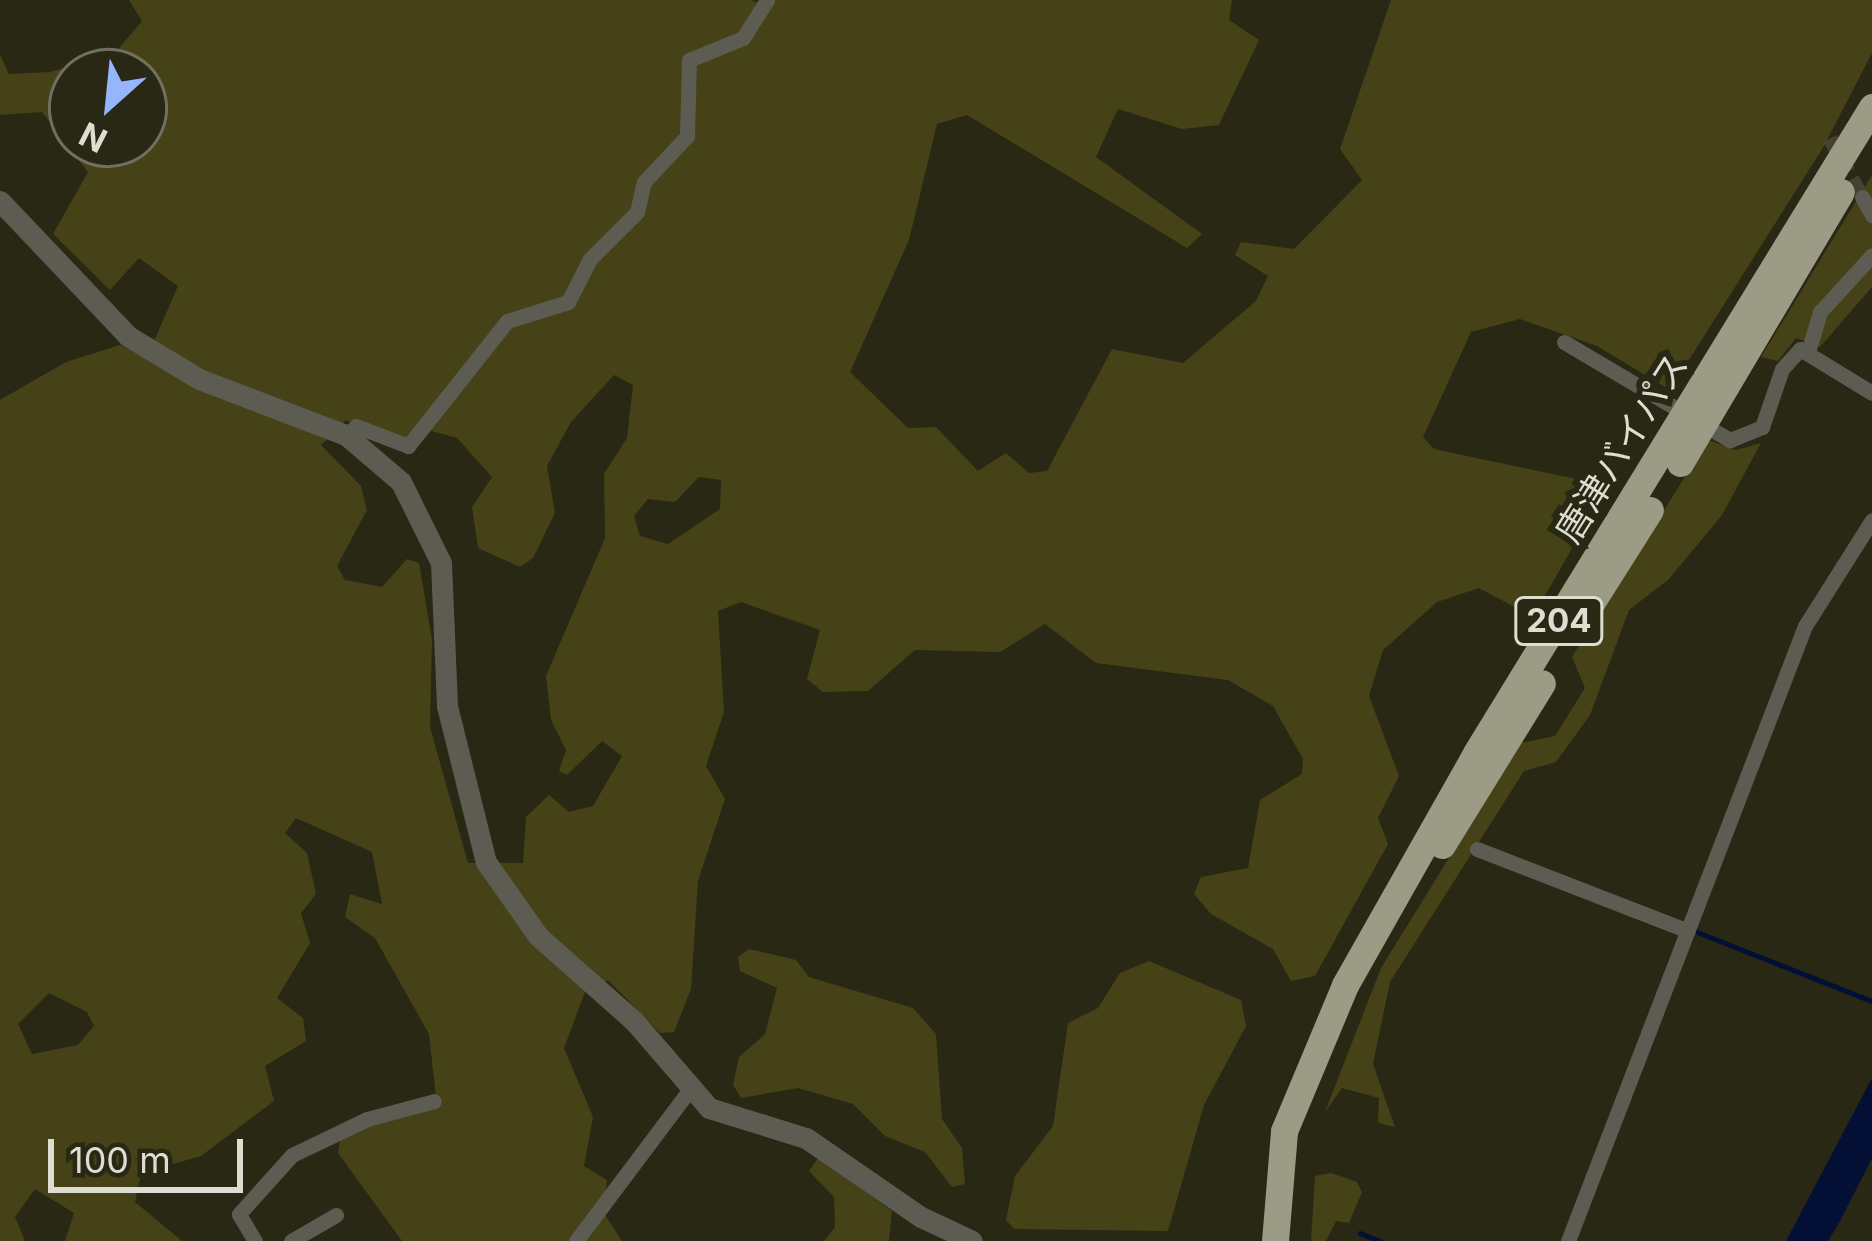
<!DOCTYPE html>
<meta charset="utf-8">
<style>
body{margin:0}
#map{position:relative;width:1872px;height:1241px;overflow:hidden;background:#292814;font-family:Inter,"Noto Sans JP",sans-serif}
div>[style]{position:absolute}
.green>*{inset:0;background:#454218}
.water>*{inset:0;background:#030f35}
.stream>*{height:4.5px;margin:-2.25px;padding:0 2.25px;transform-origin:2.25px;border-radius:2.25px;background:#030f35}
.minor-tunnel>*{height:15px;margin-top:-7.5px;transform-origin:0;background:repeating-linear-gradient(90deg,#444330 0 15px,transparent 0 23px)}
.minor>*{height:15px;margin:-7.5px;padding:0 7.5px;transform-origin:7.5px;border-radius:7.5px;background:#5d5c53}
.tertiary>*{height:21px;margin:-10.5px;padding:0 10.5px;transform-origin:10.5px;border-radius:10.5px;background:#5d5c53}
.trunk>*{height:27px;margin:-13.5px;padding:0 13.5px;transform-origin:13.5px;border-radius:13.5px;background:#9c9c86}
span{translate:-50% -50%;white-space:nowrap;text-align:center;line-height:1.15;-webkit-text-stroke:12px #292814;paint-order:stroke}
.shield-label span{padding:3px 9px;background:#292814;border:3px solid;border-radius:9px;-webkit-text-stroke-width:0}
.shield-label{font-size:33px;color:#ddddd1;font-weight:700}
.street-label{font-size:36px;color:#ddddd1}
.north{position:absolute;left:48px;top:48px;width:120px;height:120px;box-sizing:border-box;background:#292814;border:3px solid #717060;border-radius:50%;rotate:207deg;font-size:33px;font-weight:700;line-height:48px;text-align:center;color:#ddddd1}
.north::after{content:'';display:block;margin:auto;width:42px;height:54px;background:#95b6fd;clip-path:polygon(50% 0,100% 100%,50% 72%,0 100%)}
.scale{position:absolute;left:48px;top:1139px;width:195px;height:54px;box-sizing:border-box;border:6px solid #ddddd1;border-top:0;padding-left:15px;font-size:36px;line-height:42px;white-space:nowrap;color:#ddddd1;-webkit-text-stroke:9px #292814;paint-order:stroke}
</style>
<div id="map">
<div class="green">
<i style="clip-path:polygon(evenodd,129px 0,751px 0,770px 8px,774px 0,1232px 0,1229px 20px,1259px 40px,1219px 125px,1182px 129px,1118px 109px,1096px 157px,1202px 234px,1187px 248px,967px 115px,937px 124px,909px 240px,850px 372px,908px 428px,936px 427px,978px 471px,1006px 453px,1029px 473px,1047px 471px,1112px 349px,1183px 363px,1256px 301px,1268px 276px,1235px 255px,1241px 242px,1294px 249px,1362px 180px,1340px 149px,1391px 0,1872px 0,1872px 53px,1824px 146px,1670px 390px,1597px 346px,1520px 319px,1471px 332px,1423px 437px,1434px 449px,1595px 483px,1603px 494px,1543px 599px,1522px 611px,1479px 588px,1437px 602px,1383px 650px,1369px 696px,1399px 776px,1378px 818px,1388px 844px,1315px 976px,1291px 981px,1273px 949px,1211px 914px,1194px 894px,1201px 877px,1248px 868px,1260px 800px,1302px 774px,1303px 759px,1273px 706px,1228px 680px,1096px 663px,1045px 624px,1000px 652px,915px 650px,868px 691px,823px 692px,807px 679px,820px 630px,741px 602px,718px 611px,724px 712px,706px 766px,725px 799px,698px 881px,691px 989px,674px 1032px,660px 1033px,608px 980px,585px 992px,564px 1048px,593px 1117px,584px 1166px,607px 1180px,605px 1215px,622px 1241px,402px 1241px,338px 1153px,341px 1134px,436px 1097px,429px 1034px,375px 938px,345px 917px,350px 894px,382px 904px,372px 852px,296px 818px,285px 833px,307px 853px,316px 894px,301px 913px,310px 943px,277px 998px,303px 1018px,306px 1041px,265px 1066px,274px 1101px,201px 1156px,141px 1173px,135px 1202px,182px 1241px,65px 1241px,74px 1213px,35px 1189px,15px 1217px,25px 1241px,0 1241px,0 400px,66px 362px,120px 345px,147px 357px,178px 286px,139px 258px,110px 290px,53px 234px,88px 172px,42px 112px,0 115px,0 55px,9px 74px,50px 72px,115px 53px,142px 21px,129px 0,72px 72px,144px 72px,144px 144px,72px 144px,72px 72px,129px 0,614px 375px,633px 385px,627px 438px,604px 474px,605px 538px,546px 676px,551px 720px,566px 750px,559px 771px,567px 775px,602px 741px,622px 756px,593px 806px,569px 812px,549px 795px,526px 817px,523px 863px,468px 863px,430px 727px,432px 640px,419px 563px,407px 559px,382px 587px,345px 580px,337px 566px,367px 510px,361px 486px,321px 445px,346px 420px,396px 446px,417px 427px,457px 438px,492px 477px,472px 507px,478px 548px,520px 567px,533px 558px,555px 513px,547px 466px,571px 422px,614px 375px,129px 0,699px 477px,721px 480px,720px 509px,668px 544px,640px 536px,634px 516px,648px 499px,675px 502px,699px 477px,129px 0,49px 993px,87px 1012px,94px 1026px,78px 1045px,32px 1054px,18px 1024px,49px 993px)"></i>
<i style="clip-path:polygon(1872px 175px,1872px 287px,1820px 347px,1796px 338px,1778px 361px,1761px 357px)"></i>
<i style="clip-path:polygon(1708px 440px,1736px 450px,1761px 443px,1722px 515px,1668px 580px,1629px 610px,1590px 715px,1556px 762px,1524px 771px,1390px 982px,1373px 1064px,1395px 1127px,1378px 1123px,1379px 1098px,1342px 1088px,1325px 1112px,1381px 968px,1520px 743px,1555px 736px,1585px 688px,1572px 657px)"></i>
<i style="clip-path:polygon(749px 949px,796px 960px,809px 977px,913px 1008px,936px 1034px,942px 1119px,962px 1148px,965px 1184px,952px 1187px,925px 1152px,885px 1136px,853px 1104px,798px 1088px,741px 1098px,733px 1085px,739px 1057px,765px 1034px,777px 988px,740px 971px,738px 957px)"></i>
<i style="clip-path:polygon(1149px 961px,1241px 1000px,1246px 1026px,1204px 1105px,1168px 1231px,1014px 1229px,1006px 1220px,1015px 1176px,1053px 1126px,1068px 1023px,1098px 1008px,1120px 973px)"></i>
<i style="clip-path:polygon(818px 1158px,892px 1211px,889px 1241px,824px 1241px,835px 1227px,834px 1197px,809px 1171px)"></i>
<i style="clip-path:polygon(1331px 1173px,1357px 1182px,1362px 1192px,1349px 1223px,1336px 1221px,1326px 1241px,1311px 1241px,1315px 1176px)"></i>
</div>
<div class="water">
<i style="clip-path:polygon(1872px 1078px,1872px 1158px,1841px 1219px,1828px 1241px,1786px 1241px)"></i>
</div>
<div class="stream">
<i style="left:1695px;top:931px;width:190px;rotate:21.6deg"></i>
<i style="left:1360px;top:1233px;width:22px;rotate:22deg"></i>
</div>
<div class="minor-tunnel">
<i style="left:1830px;top:138px;width:67px;rotate:61.5deg"></i>
</div>
<div class="minor">
<i style="left:1862px;top:197px;width:21px;rotate:61deg"></i>
<i style="left:1564px;top:342px;width:193px;rotate:30.6deg"></i>
<i style="left:1730px;top:440px;width:35px;rotate:-22deg"></i>
<i style="left:1762px;top:427px;width:61px;rotate:-71deg"></i>
<i style="left:1782px;top:369px;width:27px;rotate:-48deg"></i>
<i style="left:1800px;top:349px;width:84px;rotate:31.4deg"></i>
<i style="left:1808px;top:352px;width:42px;rotate:-73.3deg"></i>
<i style="left:1820px;top:312px;width:77px;rotate:-47.6deg"></i>
<i style="left:346px;top:435px;width:13px;rotate:-42deg"></i>
<i style="left:356px;top:426px;width:56px;rotate:21deg"></i>
<i style="left:408px;top:446px;width:159px;rotate:-51.6deg"></i>
<i style="left:507px;top:321px;width:64px;rotate:-17.3deg"></i>
<i style="left:568px;top:302px;width:48px;rotate:-62.9deg"></i>
<i style="left:590px;top:259px;width:66px;rotate:-45deg"></i>
<i style="left:637px;top:212px;width:31px;rotate:-77deg"></i>
<i style="left:644px;top:182px;width:63px;rotate:-46.9deg"></i>
<i style="left:687px;top:136px;width:76px;rotate:-88.5deg"></i>
<i style="left:689px;top:60px;width:58px;rotate:-22.2deg"></i>
<i style="left:743px;top:38px;width:45px;rotate:-57.7deg"></i>
<i style="left:1477px;top:849px;width:226px;rotate:21.2deg"></i>
<i style="left:255px;top:1241px;width:31px;rotate:-121deg"></i>
<i style="left:239px;top:1214px;width:79px;rotate:-48.1deg"></i>
<i style="left:292px;top:1155px;width:83px;rotate:-25.6deg"></i>
<i style="left:367px;top:1119px;width:69px;rotate:-15deg"></i>
<i style="left:291px;top:1241px;width:52px;rotate:-30deg"></i>
<i style="left:576px;top:1241px;width:190px;rotate:-53.1deg"></i>
<i style="left:1568px;top:1241px;width:659px;rotate:-68.93deg"></i>
<i style="left:1805px;top:626px;width:125px;rotate:-57.7deg"></i>
</div>
<div class="tertiary">
<i style="left:0;top:201px;width:186px;rotate:46.5deg"></i>
<i style="left:128px;top:336px;width:83px;rotate:31.2deg"></i>
<i style="left:199px;top:379px;width:157px;rotate:20.9deg"></i>
<i style="left:346px;top:435px;width:72px;rotate:40.5deg"></i>
<i style="left:401px;top:482px;width:90px;rotate:63.7deg"></i>
<i style="left:441px;top:563px;width:143px;rotate:87.6deg"></i>
<i style="left:447px;top:706px;width:161px;rotate:76deg"></i>
<i style="left:486px;top:862px;width:90px;rotate:54.9deg"></i>
<i style="left:538px;top:936px;width:128px;rotate:41.5deg"></i>
<i style="left:634px;top:1021px;width:115px;rotate:49.2deg"></i>
<i style="left:709px;top:1108px;width:102px;rotate:17.2deg"></i>
<i style="left:806px;top:1138px;width:140px;rotate:34.5deg"></i>
<i style="left:921px;top:1217px;width:56px;rotate:25.2deg"></i>
</div>
<div class="trunk">
<i style="left:1680px;top:463px;width:315px;rotate:-59.3deg"></i>
<i style="left:1574px;top:630px;width:142px;rotate:-57.7deg"></i>
<i style="left:1442px;top:845px;width:190px;rotate:-58.3deg"></i>
<i style="left:1275px;top:1241px;width:110px;rotate:-85.3deg"></i>
<i style="left:1284px;top:1131px;width:158px;rotate:-67.3deg"></i>
<i style="left:1345px;top:985px;width:266px;rotate:-60.5deg"></i>
<i style="left:1476px;top:753px;width:758px;rotate:-58.49deg"></i>
</div>
<div class="shield-label">
<span style="left:1559px;top:621px">204</span>
</div>
<div class="street-label">
<span style="left:1622px;top:448px;rotate:-58deg">唐津バイパス</span>
</div>
<div class="north">N</div>
<div class="scale">100 m</div>
</div>
